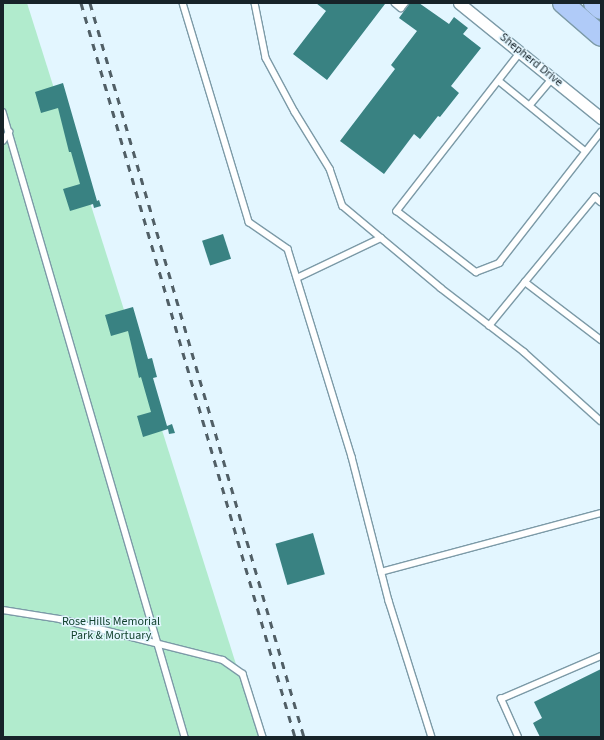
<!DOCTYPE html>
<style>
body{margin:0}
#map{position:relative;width:604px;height:740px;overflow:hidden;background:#e3f6ff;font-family:"Source Sans 3",sans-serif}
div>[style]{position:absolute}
.green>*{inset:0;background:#b1ebcd}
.building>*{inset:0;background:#398282;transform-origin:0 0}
.roads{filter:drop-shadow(1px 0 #7c9aa7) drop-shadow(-1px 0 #7c9aa7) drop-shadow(0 1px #7c9aa7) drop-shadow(0 -1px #7c9aa7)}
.lane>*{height:5.5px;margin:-2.75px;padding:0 2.75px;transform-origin:2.75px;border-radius:2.75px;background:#fff}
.street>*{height:11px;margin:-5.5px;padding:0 5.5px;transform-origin:5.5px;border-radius:5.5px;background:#fff}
.highway>*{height:20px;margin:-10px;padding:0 10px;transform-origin:10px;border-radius:10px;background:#b0cbf8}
.rail>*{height:3px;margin-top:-1.5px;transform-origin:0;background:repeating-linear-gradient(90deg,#515f66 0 7px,transparent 0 14px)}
span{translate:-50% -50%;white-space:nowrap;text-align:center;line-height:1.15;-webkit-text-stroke:3px #e3f6ff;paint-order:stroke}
.street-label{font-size:12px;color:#172329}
.park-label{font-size:12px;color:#14432f}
.frame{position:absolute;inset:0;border:4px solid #172329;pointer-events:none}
</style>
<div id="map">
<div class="green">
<i style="clip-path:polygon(3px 3px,27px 3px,259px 737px,3px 737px)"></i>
</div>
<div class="building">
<i style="clip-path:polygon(316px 3px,385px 4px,327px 80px,293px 54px,326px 11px)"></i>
<i style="clip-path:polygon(410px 3px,419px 3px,449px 24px,454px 17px,468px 28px,463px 34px,481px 48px,451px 86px,459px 93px,440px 117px,438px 116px,420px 139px,414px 134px,384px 174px,340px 141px,395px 69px,391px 65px,417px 31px,399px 18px)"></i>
<i style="clip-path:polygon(63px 83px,97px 201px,99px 200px,101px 206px,94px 208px,93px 204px,70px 211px,63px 189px,80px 184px,71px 152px,69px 152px,58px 108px,41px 113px,35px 92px)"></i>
<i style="left:223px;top:234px;width:26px;height:22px;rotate:72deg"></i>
<i style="clip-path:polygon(133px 307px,148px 359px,152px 358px,157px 377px,153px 378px,167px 426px,172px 424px,175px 433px,169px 434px,168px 429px,143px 437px,137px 416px,151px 412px,141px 377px,139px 378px,128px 331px,111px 336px,105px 315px)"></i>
<i style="left:313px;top:533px;width:43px;height:39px;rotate:74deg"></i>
<i style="clip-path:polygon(601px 669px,601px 737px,540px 737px,533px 723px,542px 718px,534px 702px)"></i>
</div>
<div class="roads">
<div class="lane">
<i style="left:183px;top:3px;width:229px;rotate:73.2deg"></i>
<i style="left:249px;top:222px;width:47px;rotate:34.7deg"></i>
<i style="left:288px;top:249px;width:218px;rotate:72.9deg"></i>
<i style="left:352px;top:457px;width:149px;rotate:75.6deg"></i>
<i style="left:389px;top:601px;width:143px;rotate:72.5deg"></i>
<i style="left:255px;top:3px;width:56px;rotate:78.7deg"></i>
<i style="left:266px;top:58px;width:61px;rotate:61.8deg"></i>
<i style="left:295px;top:112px;width:67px;rotate:58.4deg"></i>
<i style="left:330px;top:169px;width:39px;rotate:71deg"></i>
<i style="left:343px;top:206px;width:128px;rotate:39.9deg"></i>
<i style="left:441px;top:288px;width:105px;rotate:37.6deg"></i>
<i style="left:524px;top:352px;width:103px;rotate:41.9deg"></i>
<i style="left:395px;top:3px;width:8px;rotate:40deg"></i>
<i style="left:401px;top:8px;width:6px;rotate:-51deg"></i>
<i style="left:521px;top:52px;width:202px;rotate:127.9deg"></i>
<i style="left:397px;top:211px;width:100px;rotate:37.7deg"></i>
<i style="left:476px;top:272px;width:25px;rotate:-21deg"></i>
<i style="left:499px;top:263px;width:166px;rotate:-52.1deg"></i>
<i style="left:499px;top:81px;width:111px;rotate:39.1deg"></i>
<i style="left:530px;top:105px;width:35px;rotate:-50deg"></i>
<i style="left:3px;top:112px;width:651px;rotate:73.76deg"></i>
<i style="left:3px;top:141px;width:11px;rotate:-56deg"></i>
<i style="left:297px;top:278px;width:93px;rotate:-25.5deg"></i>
<i style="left:525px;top:282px;width:110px;rotate:-50.5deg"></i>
<i style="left:595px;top:197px;width:8px;rotate:40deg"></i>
<i style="left:489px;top:326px;width:57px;rotate:-50.7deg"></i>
<i style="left:525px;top:282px;width:96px;rotate:37.3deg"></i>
<i style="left:381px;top:572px;width:228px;rotate:-15deg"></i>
<i style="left:3px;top:610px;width:58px;rotate:9deg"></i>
<i style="left:60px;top:619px;width:168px;rotate:14.1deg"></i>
<i style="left:223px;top:660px;width:24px;rotate:35deg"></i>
<i style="left:243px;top:674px;width:66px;rotate:72.4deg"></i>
<i style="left:518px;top:737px;width:42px;rotate:-114.1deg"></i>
<i style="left:501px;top:699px;width:109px;rotate:-23.3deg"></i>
</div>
<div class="street">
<i style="left:459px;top:3px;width:183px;rotate:39deg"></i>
</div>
<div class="highway">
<i style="left:563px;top:3px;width:50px;rotate:41deg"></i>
<i style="left:594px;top:3px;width:9px;rotate:41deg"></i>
</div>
</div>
<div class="rail">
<i style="left:81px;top:3px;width:765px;rotate:73.75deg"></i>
<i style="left:90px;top:3px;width:765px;rotate:73.75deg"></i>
</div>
<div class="street-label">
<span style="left:531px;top:60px;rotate:39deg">Shepherd Drive</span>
</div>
<div class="park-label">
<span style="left:111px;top:629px">Rose Hills Memorial<br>Park &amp; Mortuary</span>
</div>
<div class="frame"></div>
</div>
